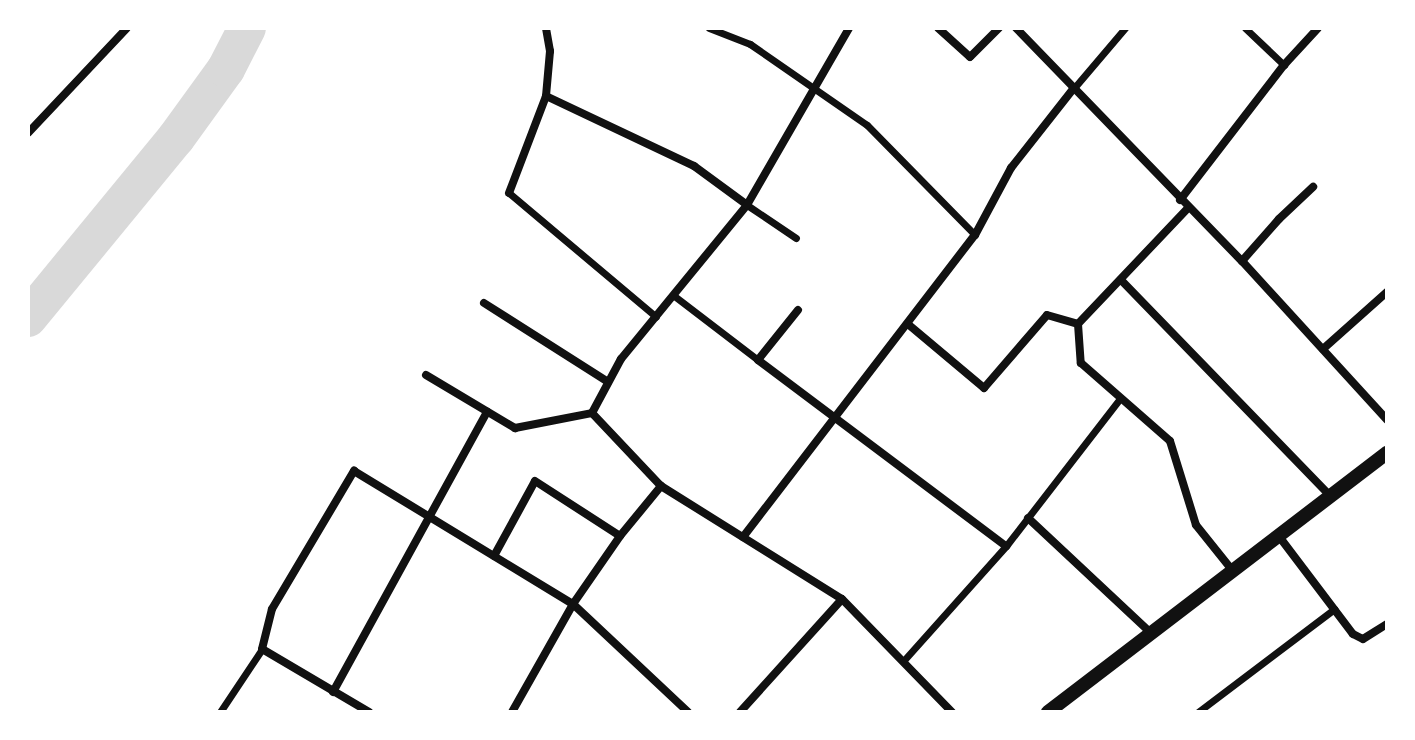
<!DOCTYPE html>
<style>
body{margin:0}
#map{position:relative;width:1415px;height:740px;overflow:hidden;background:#fff;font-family:"Noto Sans",sans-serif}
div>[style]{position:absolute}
.river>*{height:38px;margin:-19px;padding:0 19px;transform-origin:19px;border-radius:19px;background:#d9d9d9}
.pedestrian>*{height:7px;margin:-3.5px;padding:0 3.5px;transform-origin:3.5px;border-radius:3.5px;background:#111}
.minor>*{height:8px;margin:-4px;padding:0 4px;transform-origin:4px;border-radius:4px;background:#111}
.tertiary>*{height:14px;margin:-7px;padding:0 7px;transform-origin:7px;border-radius:7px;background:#111}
span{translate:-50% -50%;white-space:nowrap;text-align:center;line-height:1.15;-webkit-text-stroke:8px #fff;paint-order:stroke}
.frame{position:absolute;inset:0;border:30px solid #fff;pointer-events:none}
</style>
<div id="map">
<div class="river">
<i style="left:28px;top:318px;width:233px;rotate:-50.6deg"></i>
<i style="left:176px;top:138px;width:85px;rotate:-54.1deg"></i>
<i style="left:226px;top:69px;width:46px;rotate:-62.9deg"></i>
</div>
<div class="pedestrian">
<i style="left:709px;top:28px;width:44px;rotate:21.3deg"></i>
<i style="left:750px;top:44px;width:142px;rotate:34.7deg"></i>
<i style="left:867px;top:125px;width:154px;rotate:45.5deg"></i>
<i style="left:1245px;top:28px;width:54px;rotate:43.5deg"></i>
<i style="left:1074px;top:88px;width:79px;rotate:-49.6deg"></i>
<i style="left:509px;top:193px;width:192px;rotate:40.1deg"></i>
<i style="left:747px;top:205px;width:59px;rotate:34deg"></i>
<i style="left:673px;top:295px;width:107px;rotate:37.4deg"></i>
<i style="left:905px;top:659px;width:152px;rotate:-48.2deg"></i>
<i style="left:1006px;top:546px;width:185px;rotate:-52.3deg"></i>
<i style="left:220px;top:712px;width:76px;rotate:-56.3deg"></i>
<i style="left:1198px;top:712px;width:171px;rotate:-37.1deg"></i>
</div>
<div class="minor">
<i style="left:938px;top:28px;width:43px;rotate:42.2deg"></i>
<i style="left:970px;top:57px;width:41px;rotate:-45deg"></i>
<i style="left:1016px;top:28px;width:325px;rotate:45.9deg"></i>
<i style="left:1242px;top:261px;width:215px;rotate:47.6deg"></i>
<i style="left:546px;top:96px;width:164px;rotate:25.3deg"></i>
<i style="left:694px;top:166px;width:66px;rotate:36.3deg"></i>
<i style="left:28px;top:133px;width:144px;rotate:-46.7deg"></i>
<i style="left:509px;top:193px;width:104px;rotate:-69.1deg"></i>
<i style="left:546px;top:96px;width:45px;rotate:-84.9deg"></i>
<i style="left:550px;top:51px;width:23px;rotate:-100deg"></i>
<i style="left:1180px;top:200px;width:170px;rotate:-52.4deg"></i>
<i style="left:1284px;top:65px;width:50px;rotate:-47.4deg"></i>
<i style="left:1188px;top:208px;width:160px;rotate:133.5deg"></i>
<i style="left:1078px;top:324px;width:39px;rotate:86deg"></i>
<i style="left:1081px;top:363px;width:118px;rotate:41.2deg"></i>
<i style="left:1170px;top:441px;width:88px;rotate:72.8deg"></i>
<i style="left:1196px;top:525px;width:58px;rotate:51.3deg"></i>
<i style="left:1242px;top:261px;width:56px;rotate:-48.6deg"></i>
<i style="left:1279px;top:219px;width:47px;rotate:-43.3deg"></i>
<i style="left:1122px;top:281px;width:299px;rotate:45.9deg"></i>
<i style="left:484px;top:303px;width:147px;rotate:32.5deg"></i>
<i style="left:798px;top:310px;width:64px;rotate:128.7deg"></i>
<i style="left:758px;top:360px;width:310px;rotate:36.9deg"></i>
<i style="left:909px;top:325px;width:98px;rotate:40deg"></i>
<i style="left:984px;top:388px;width:96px;rotate:-49.2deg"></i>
<i style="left:1047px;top:315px;width:32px;rotate:16deg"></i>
<i style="left:1323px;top:349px;width:86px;rotate:-41.7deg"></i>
<i style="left:426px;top:375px;width:104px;rotate:30.8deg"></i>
<i style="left:515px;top:428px;width:78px;rotate:-11deg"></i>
<i style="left:592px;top:413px;width:100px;rotate:46.6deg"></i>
<i style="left:661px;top:486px;width:213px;rotate:32deg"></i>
<i style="left:842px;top:599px;width:158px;rotate:45.8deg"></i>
<i style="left:592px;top:413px;width:61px;rotate:-61.8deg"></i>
<i style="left:621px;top:359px;width:199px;rotate:-50.7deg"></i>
<i style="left:747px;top:205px;width:204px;rotate:-60deg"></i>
<i style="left:1028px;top:518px;width:170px;rotate:43.1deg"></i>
<i style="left:1278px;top:535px;width:124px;rotate:52.9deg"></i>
<i style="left:1353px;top:634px;width:11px;rotate:27deg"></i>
<i style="left:1363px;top:639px;width:28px;rotate:-32deg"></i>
<i style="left:743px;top:537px;width:381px;rotate:-52.5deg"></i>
<i style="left:975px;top:235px;width:76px;rotate:-61.8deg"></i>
<i style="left:1011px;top:168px;width:102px;rotate:-51.8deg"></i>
<i style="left:494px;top:556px;width:85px;rotate:-61.3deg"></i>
<i style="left:535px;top:481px;width:101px;rotate:32.9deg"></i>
<i style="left:333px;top:692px;width:320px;rotate:-61.2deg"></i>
<i style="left:369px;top:712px;width:124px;rotate:-149.5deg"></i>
<i style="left:262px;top:649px;width:41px;rotate:-76deg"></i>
<i style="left:272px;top:609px;width:161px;rotate:-59.3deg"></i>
<i style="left:354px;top:471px;width:256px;rotate:31.3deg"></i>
<i style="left:573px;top:604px;width:158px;rotate:43.2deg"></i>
<i style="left:512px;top:712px;width:124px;rotate:-60.5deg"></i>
<i style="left:573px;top:604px;width:83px;rotate:-55.3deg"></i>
<i style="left:620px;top:536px;width:65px;rotate:-50.6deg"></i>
<i style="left:740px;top:712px;width:152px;rotate:-47.9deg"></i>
</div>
<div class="tertiary">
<i style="left:1048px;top:712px;width:427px;rotate:-37.4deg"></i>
</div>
<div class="frame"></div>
</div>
